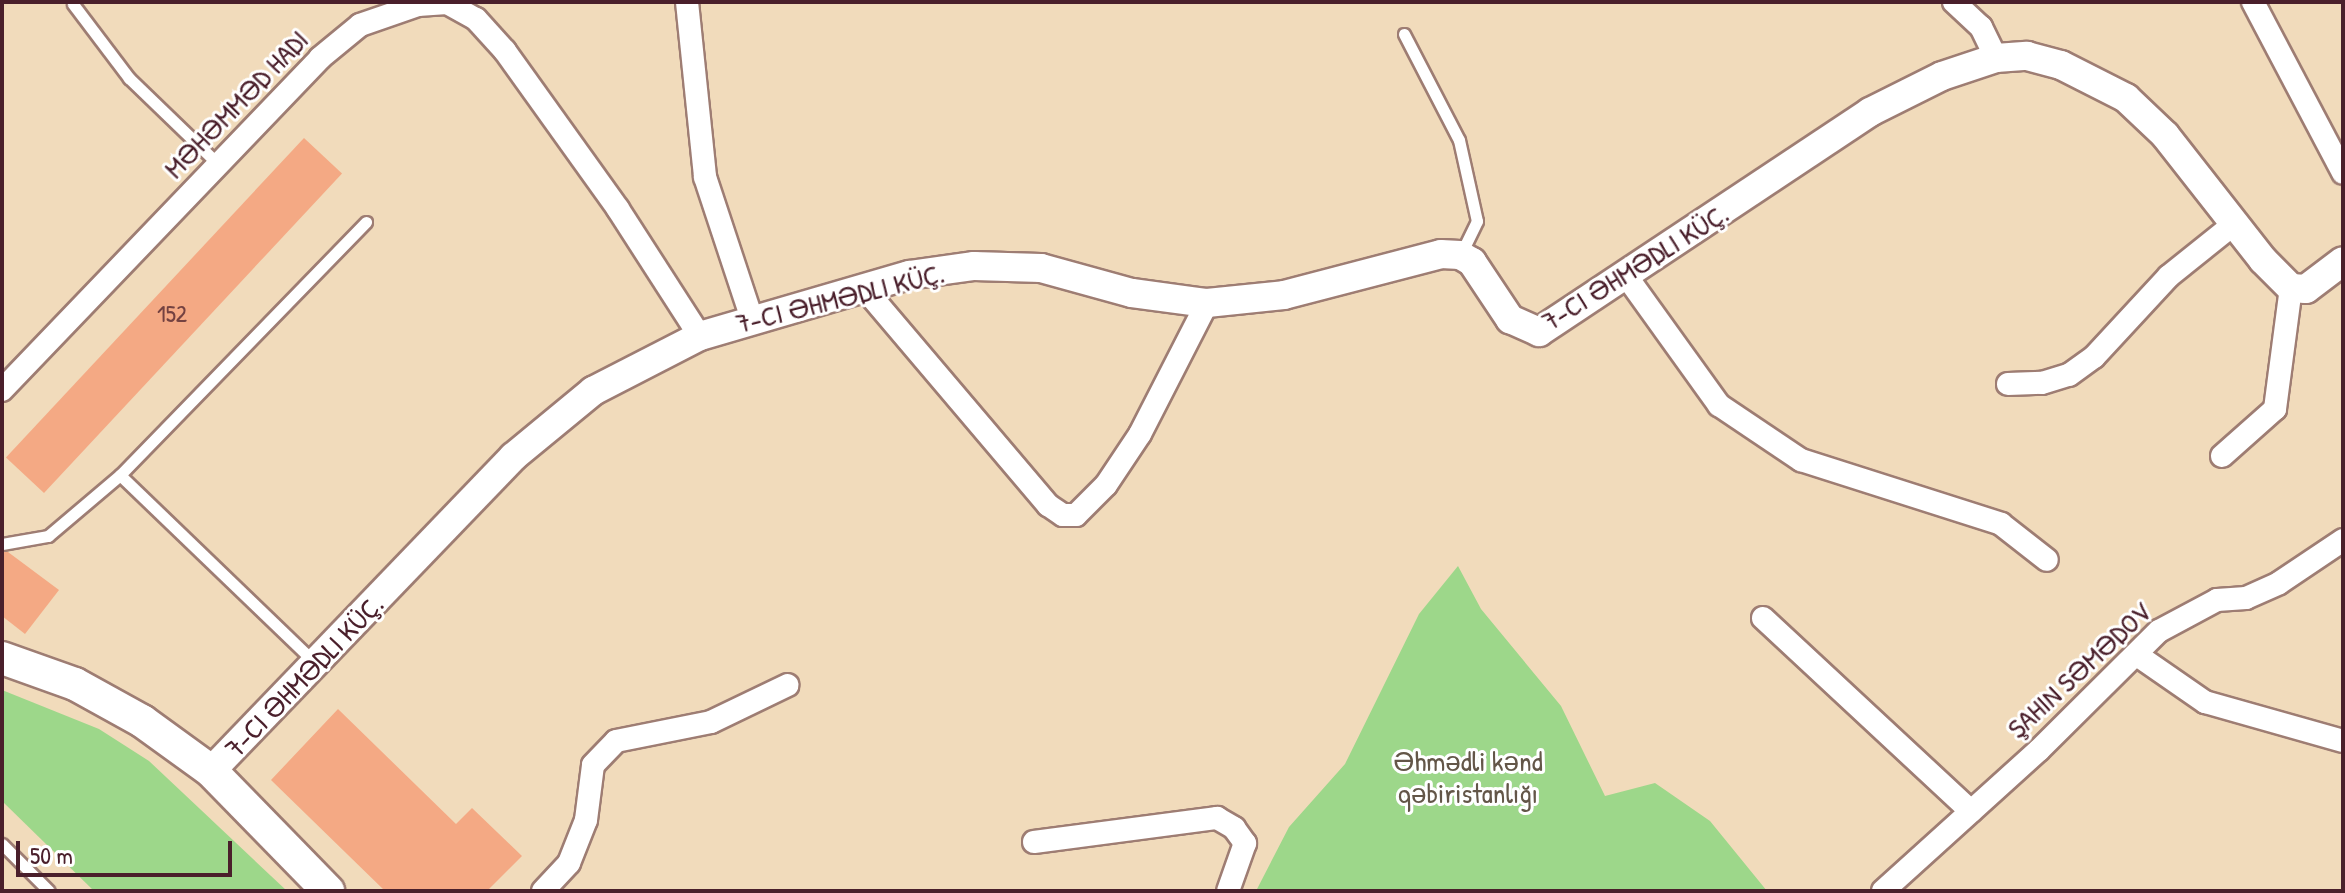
<!DOCTYPE html>
<meta charset="utf-8">
<style>
body{margin:0}
#map{position:relative;width:2345px;height:893px;overflow:hidden;background:#f1dbbb;font-family:"Patrick Hand",sans-serif}
div>[style]{position:absolute}
.green>*{inset:0;background:#9dd78a}
.building>*{inset:0;background:#f4a984;transform-origin:0 0}
.roads{filter:drop-shadow(2px 0 #9e7d73) drop-shadow(-2px 0 #9e7d73) drop-shadow(0 2px #9e7d73) drop-shadow(0 -2px #9e7d73)}
.service>*{height:11px;margin:-5.5px;padding:0 5.5px;transform-origin:5.5px;border-radius:5.5px;background:#fff}
.minor>*{height:22px;margin:-11px;padding:0 11px;transform-origin:11px;border-radius:11px;background:#fff}
.tertiary>*{height:28px;margin:-14px;padding:0 14px;transform-origin:14px;border-radius:14px;background:#fff}
.secondary>*{height:32px;margin:-16px;padding:0 16px;transform-origin:16px;border-radius:16px;background:#fff}
span{translate:-50% -50%;white-space:nowrap;text-align:center;line-height:1.15;-webkit-text-stroke:6px #fff;paint-order:stroke}
.number-label{font-size:24px;color:#744241}
.number-label span{-webkit-text-stroke-width:0}
.street-label{font-size:28px;color:#4a1f2b}
.park-label{font-size:28px;color:#635648}
.frame{position:absolute;inset:0;border:4px solid #4a1f2b;pointer-events:none}
.scale{position:absolute;left:16px;top:841px;width:216px;height:36px;box-sizing:border-box;border:4px solid #4a1f2b;border-top:0;padding-left:10px;font-size:24px;line-height:28px;white-space:nowrap;color:#4a1f2b;-webkit-text-stroke:6px #fff;paint-order:stroke}
</style>
<div id="map">
<div class="green">
<i style="clip-path:polygon(1458px 566px,1481px 609px,1561px 706px,1605px 796px,1655px 783px,1710px 821px,1767px 891px,1256px 891px,1289px 827px,1345px 764px,1419px 614px)"></i>
<i style="clip-path:polygon(2px 690px,99px 729px,149px 761px,287px 891px,94px 891px,2px 801px)"></i>
</div>
<div class="building">
<i style="left:304px;top:138px;width:52px;height:437px;rotate:43deg"></i>
<i style="clip-path:polygon(2px 552px,8px 552px,59px 590px,25px 634px,2px 616px)"></i>
<i style="clip-path:polygon(338px 709px,456px 824px,472px 808px,522px 856px,487px 891px,385px 891px,271px 780px)"></i>
</div>
<div class="roads">
<div class="service">
<i style="left:73px;top:4px;width:93px;rotate:52.9deg"></i>
<i style="left:129px;top:78px;width:124px;rotate:44deg"></i>
<i style="left:1404px;top:34px;width:119px;rotate:62.6deg"></i>
<i style="left:1459px;top:140px;width:83px;rotate:77.5deg"></i>
<i style="left:1477px;top:221px;width:37px;rotate:116deg"></i>
<i style="left:120px;top:475px;width:269px;rotate:43.9deg"></i>
<i style="left:2px;top:544px;width:47px;rotate:-9.9deg"></i>
<i style="left:48px;top:536px;width:94px;rotate:-40.3deg"></i>
<i style="left:120px;top:475px;width:353px;rotate:-45.8deg"></i>
<i style="left:2px;top:844px;width:66px;rotate:45deg"></i>
</div>
<div class="minor">
<i style="left:687px;top:2px;width:176px;rotate:84.1deg"></i>
<i style="left:705px;top:177px;width:150px;rotate:71.7deg"></i>
<i style="left:1954px;top:2px;width:37px;rotate:43deg"></i>
<i style="left:1981px;top:27px;width:34px;rotate:64deg"></i>
<i style="left:2253px;top:2px;width:193px;rotate:62.2deg"></i>
<i style="left:1627px;top:277px;width:158px;rotate:54.3deg"></i>
<i style="left:1719px;top:405px;width:99px;rotate:33.9deg"></i>
<i style="left:1801px;top:460px;width:210px;rotate:17.7deg"></i>
<i style="left:2001px;top:524px;width:58px;rotate:38deg"></i>
<i style="left:864px;top:288px;width:285px;rotate:49.7deg"></i>
<i style="left:1048px;top:505px;width:18px;rotate:34deg"></i>
<i style="left:1063px;top:515px;width:13px"></i>
<i style="left:1076px;top:515px;width:42px;rotate:-45deg"></i>
<i style="left:1106px;top:485px;width:61px;rotate:-56.3deg"></i>
<i style="left:1140px;top:434px;width:147px;rotate:-62.9deg"></i>
<i style="left:2008px;top:384px;width:34px;rotate:-2deg"></i>
<i style="left:2042px;top:383px;width:28px;rotate:-17deg"></i>
<i style="left:2069px;top:375px;width:31px;rotate:-36deg"></i>
<i style="left:2094px;top:357px;width:110px;rotate:-47.2deg"></i>
<i style="left:2169px;top:276px;width:83px;rotate:-38.7deg"></i>
<i style="left:2px;top:390px;width:460px;rotate:-46.2deg"></i>
<i style="left:320px;top:58px;width:52px;rotate:-39.5deg"></i>
<i style="left:360px;top:25px;width:61px;rotate:-19deg"></i>
<i style="left:418px;top:5px;width:29px;rotate:-4deg"></i>
<i style="left:447px;top:3px;width:33px;rotate:29deg"></i>
<i style="left:476px;top:19px;width:43px;rotate:47.8deg"></i>
<i style="left:505px;top:51px;width:194px;rotate:54.4deg"></i>
<i style="left:618px;top:209px;width:151px;rotate:57.2deg"></i>
<i style="left:2222px;top:456px;width:71px;rotate:-41.6deg"></i>
<i style="left:2275px;top:409px;width:122px;rotate:-82.5deg"></i>
<i style="left:1763px;top:618px;width:284px;rotate:42.9deg"></i>
<i style="left:2137px;top:655px;width:83px;rotate:34.7deg"></i>
<i style="left:2205px;top:702px;width:143px;rotate:15.8deg"></i>
<i style="left:1034px;top:842px;width:185px;rotate:-7.5deg"></i>
<i style="left:1217px;top:818px;width:20px;rotate:30deg"></i>
<i style="left:1234px;top:828px;width:19px;rotate:54deg"></i>
<i style="left:1245px;top:843px;width:51px;rotate:109.5deg"></i>
<i style="left:543px;top:891px;width:38px;rotate:-47deg"></i>
<i style="left:569px;top:863px;width:46px;rotate:-68.4deg"></i>
<i style="left:586px;top:820px;width:55px;rotate:-82.7deg"></i>
<i style="left:593px;top:765px;width:33px;rotate:-46deg"></i>
<i style="left:616px;top:741px;width:97px;rotate:-11.3deg"></i>
<i style="left:711px;top:722px;width:85px;rotate:-25.7deg"></i>
<i style="left:1883px;top:891px;width:210px;rotate:-42.1deg"></i>
<i style="left:2039px;top:750px;width:169px;rotate:-44.8deg"></i>
<i style="left:2159px;top:631px;width:66px;rotate:-28.1deg"></i>
<i style="left:2217px;top:600px;width:29px;rotate:-4deg"></i>
<i style="left:2246px;top:598px;width:36px;rotate:-24deg"></i>
<i style="left:2279px;top:583px;width:77px;rotate:-33.9deg"></i>
</div>
<div class="tertiary">
<i style="left:211px;top:771px;width:436px;rotate:-46.1deg"></i>
<i style="left:513px;top:457px;width:104px;rotate:-39.5deg"></i>
<i style="left:593px;top:391px;width:120px;rotate:-27.2deg"></i>
<i style="left:700px;top:336px;width:218px;rotate:-16.3deg"></i>
<i style="left:909px;top:275px;width:66px;rotate:-7.9deg"></i>
<i style="left:974px;top:266px;width:67px;rotate:1.7deg"></i>
<i style="left:1041px;top:268px;width:94px;rotate:15.4deg"></i>
<i style="left:1132px;top:293px;width:76px;rotate:7.6deg"></i>
<i style="left:1207px;top:303px;width:77px;rotate:-5.9deg"></i>
<i style="left:1284px;top:295px;width:162px;rotate:-14.6deg"></i>
<i style="left:1441px;top:254px;width:19px;rotate:3deg"></i>
<i style="left:1460px;top:255px;width:14px;rotate:30deg"></i>
<i style="left:1472px;top:262px;width:69px;rotate:56.3deg"></i>
<i style="left:1510px;top:319px;width:32px;rotate:24deg"></i>
<i style="left:1539px;top:332px;width:397px;rotate:-33.6deg"></i>
<i style="left:1870px;top:112px;width:80px;rotate:-26.6deg"></i>
<i style="left:1942px;top:76px;width:57px;rotate:-18.4deg"></i>
<i style="left:1996px;top:58px;width:31px;rotate:-4deg"></i>
<i style="left:2027px;top:56px;width:35px;rotate:15deg"></i>
<i style="left:2061px;top:65px;width:73px;rotate:26.9deg"></i>
<i style="left:2126px;top:98px;width:54px;rotate:43.5deg"></i>
<i style="left:2165px;top:135px;width:159px;rotate:51.9deg"></i>
<i style="left:2263px;top:260px;width:40px;rotate:45deg"></i>
<i style="left:2291px;top:288px;width:15px;rotate:4deg"></i>
<i style="left:2306px;top:289px;width:46px;rotate:-37.1deg"></i>
</div>
<div class="secondary">
<i style="left:2px;top:658px;width:77px;rotate:19.6deg"></i>
<i style="left:75px;top:684px;width:77px;rotate:28.9deg"></i>
<i style="left:142px;top:721px;width:85px;rotate:35.9deg"></i>
<i style="left:211px;top:771px;width:168px;rotate:45.7deg"></i>
</div>
</div>
<div class="number-label">
<span style="left:172px;top:314px">152</span>
</div>
<div class="street-label">
<span style="left:236px;top:104px;rotate:-46deg">MƏHƏMMƏD HADI</span>
<span style="left:1635px;top:267px;rotate:-32deg">7-CI ƏHMƏDLI KÜÇ.</span>
<span style="left:840px;top:298px;rotate:-14deg">7-CI ƏHMƏDLI KÜÇ.</span>
<span style="left:2079px;top:670px;rotate:-43deg">ŞAHIN SƏMƏDOV</span>
<span style="left:304px;top:676px;rotate:-46deg">7-CI ƏHMƏDLI KÜÇ.</span>
</div>
<div class="park-label">
<span style="left:1468px;top:777px">Əhmədli kənd<br>qəbiristanlığı</span>
</div>
<div class="frame"></div>
<div class="scale">50 m</div>
</div>
